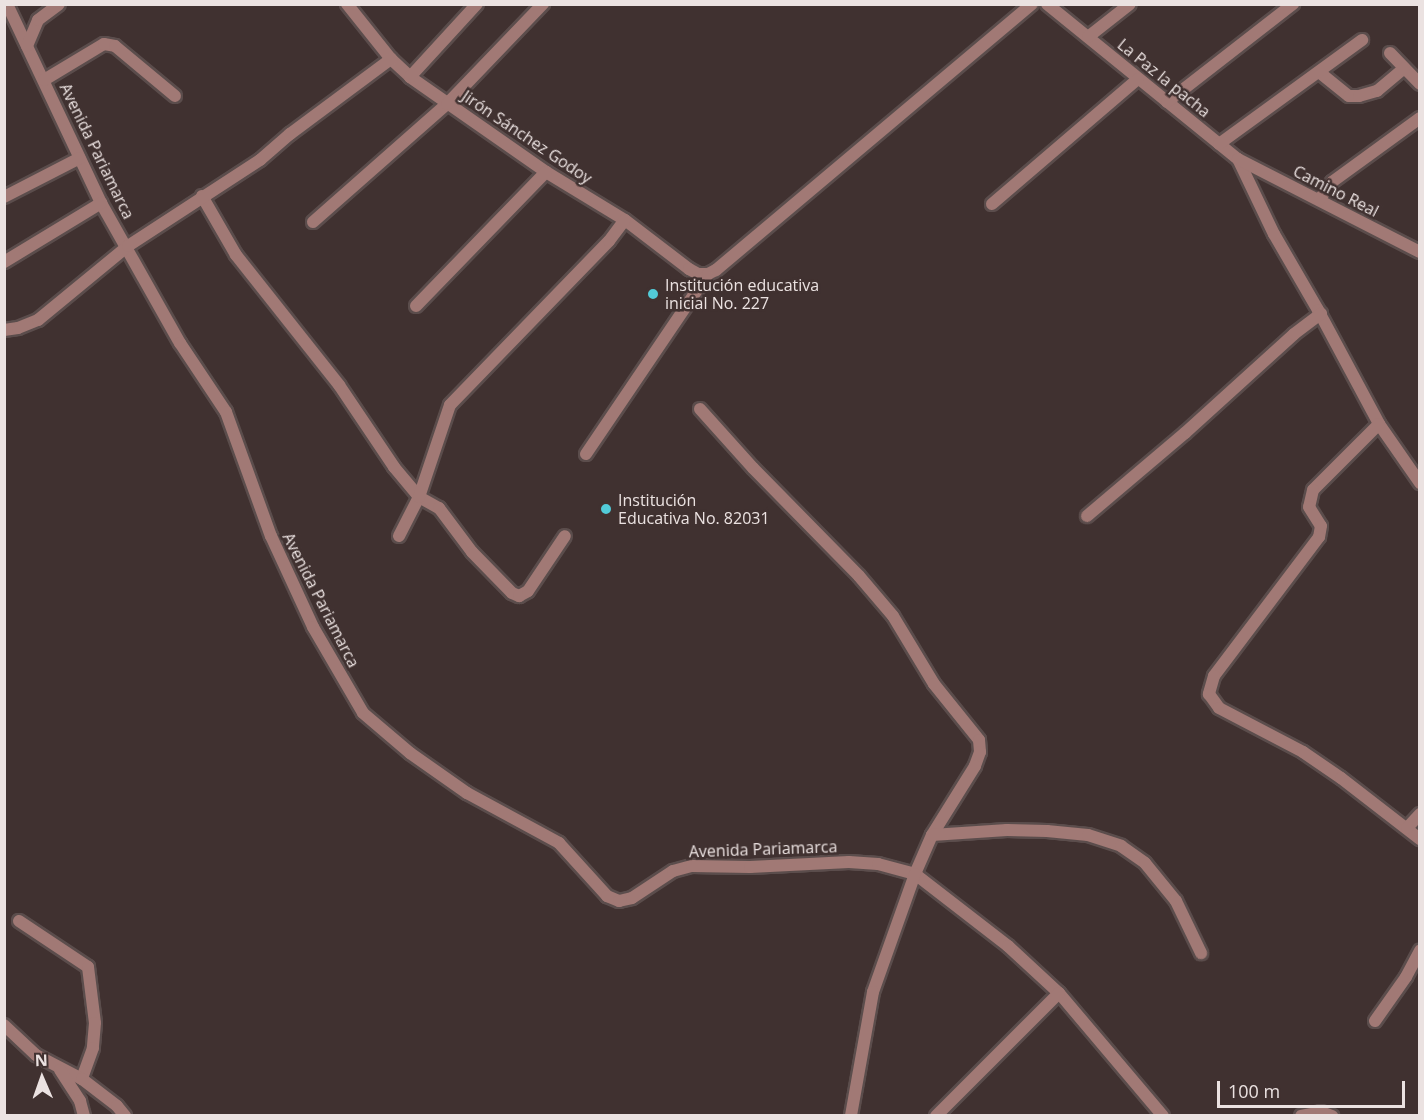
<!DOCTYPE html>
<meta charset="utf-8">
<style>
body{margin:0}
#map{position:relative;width:1424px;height:1120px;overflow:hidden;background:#403130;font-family:"Open Sans",sans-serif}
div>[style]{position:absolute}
.roads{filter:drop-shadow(2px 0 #5b4d4c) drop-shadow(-2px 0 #5b4d4c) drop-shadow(0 2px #5b4d4c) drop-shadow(0 -2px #5b4d4c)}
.minor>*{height:12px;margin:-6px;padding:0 6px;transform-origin:6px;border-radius:6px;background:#a17975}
.dots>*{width:16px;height:16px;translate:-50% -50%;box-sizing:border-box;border:3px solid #403130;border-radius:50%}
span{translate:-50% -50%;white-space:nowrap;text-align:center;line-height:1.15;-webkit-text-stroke:5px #403130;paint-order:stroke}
.street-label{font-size:16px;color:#ebe2e1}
.poi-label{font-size:16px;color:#ebe2e1}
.left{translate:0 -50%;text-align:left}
.frame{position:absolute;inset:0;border:6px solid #ebe2e1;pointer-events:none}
.north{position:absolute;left:12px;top:1048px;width:60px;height:60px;-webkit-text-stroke:4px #403130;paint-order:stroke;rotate:358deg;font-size:16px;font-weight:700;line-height:24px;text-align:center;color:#ebe2e1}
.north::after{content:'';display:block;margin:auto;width:21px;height:27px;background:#ebe2e1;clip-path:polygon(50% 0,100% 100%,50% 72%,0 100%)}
.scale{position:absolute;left:1217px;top:1081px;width:188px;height:27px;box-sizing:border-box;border:3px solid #ebe2e1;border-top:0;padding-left:8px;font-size:18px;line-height:21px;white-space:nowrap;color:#ebe2e1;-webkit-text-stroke:4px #403130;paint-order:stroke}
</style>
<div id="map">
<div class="roads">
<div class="minor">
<i style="left:7px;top:4px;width:220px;rotate:64.7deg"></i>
<i style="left:101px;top:203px;width:161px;rotate:60.6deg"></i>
<i style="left:180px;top:343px;width:83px;rotate:56.3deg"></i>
<i style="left:226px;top:412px;width:132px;rotate:70.1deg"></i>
<i style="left:271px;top:536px;width:100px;rotate:65.2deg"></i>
<i style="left:313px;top:627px;width:99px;rotate:59.8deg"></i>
<i style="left:363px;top:713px;width:62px;rotate:40.4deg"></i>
<i style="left:410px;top:753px;width:70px;rotate:35.1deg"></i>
<i style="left:467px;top:793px;width:105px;rotate:28.5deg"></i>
<i style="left:559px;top:843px;width:72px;rotate:47.8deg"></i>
<i style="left:607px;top:896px;width:13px;rotate:23deg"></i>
<i style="left:619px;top:901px;width:13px;rotate:-13deg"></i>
<i style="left:632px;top:898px;width:49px;rotate:-33.4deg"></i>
<i style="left:673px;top:871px;width:20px;rotate:-15deg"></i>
<i style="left:692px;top:866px;width:58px;rotate:1deg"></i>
<i style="left:750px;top:867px;width:99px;rotate:-2.9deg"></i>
<i style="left:849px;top:862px;width:29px;rotate:4deg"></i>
<i style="left:878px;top:864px;width:38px;rotate:15deg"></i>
<i style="left:915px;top:874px;width:118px;rotate:37.7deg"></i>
<i style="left:1008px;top:946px;width:69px;rotate:42.7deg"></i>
<i style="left:1059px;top:993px;width:161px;rotate:49.8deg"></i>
<i style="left:347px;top:4px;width:70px;rotate:51.3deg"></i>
<i style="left:391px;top:59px;width:26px;rotate:43deg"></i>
<i style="left:410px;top:77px;width:166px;rotate:34.9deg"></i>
<i style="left:546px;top:172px;width:92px;rotate:31.3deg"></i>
<i style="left:625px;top:220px;width:81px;rotate:37.4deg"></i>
<i style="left:689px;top:269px;width:10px;rotate:29deg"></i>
<i style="left:698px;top:274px;width:10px"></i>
<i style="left:1047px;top:4px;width:246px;rotate:39.1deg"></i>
<i style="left:1238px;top:159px;width:83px;rotate:64.4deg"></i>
<i style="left:1274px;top:234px;width:88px;rotate:59.9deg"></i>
<i style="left:1318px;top:310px;width:129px;rotate:61.8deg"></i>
<i style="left:1379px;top:424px;width:72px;rotate:55.2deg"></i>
<i style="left:1088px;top:37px;width:53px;rotate:-38.2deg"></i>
<i style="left:27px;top:46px;width:28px;rotate:-67deg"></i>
<i style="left:38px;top:20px;width:26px;rotate:-37deg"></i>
<i style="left:1390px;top:53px;width:43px;rotate:45.9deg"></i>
<i style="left:1319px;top:72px;width:38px;rotate:39deg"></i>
<i style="left:1349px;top:96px;width:10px"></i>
<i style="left:1359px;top:96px;width:19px;rotate:-16deg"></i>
<i style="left:1377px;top:91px;width:35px;rotate:-40deg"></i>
<i style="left:410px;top:77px;width:99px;rotate:-47.5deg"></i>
<i style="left:44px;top:80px;width:70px;rotate:-31deg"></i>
<i style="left:104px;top:44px;width:11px;rotate:10deg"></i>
<i style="left:115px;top:46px;width:78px;rotate:39.8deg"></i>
<i style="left:1167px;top:102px;width:160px;rotate:-37.9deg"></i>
<i style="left:1219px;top:144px;width:177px;rotate:-36deg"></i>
<i style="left:1238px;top:159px;width:204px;rotate:27.1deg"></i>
<i style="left:202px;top:196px;width:68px;rotate:60deg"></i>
<i style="left:236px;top:255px;width:166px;rotate:51.6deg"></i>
<i style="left:339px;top:385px;width:99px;rotate:56.1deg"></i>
<i style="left:394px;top:467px;width:39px;rotate:50deg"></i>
<i style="left:419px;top:497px;width:23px;rotate:29deg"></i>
<i style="left:439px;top:508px;width:55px;rotate:53.1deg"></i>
<i style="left:472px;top:552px;width:57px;rotate:45.7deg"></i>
<i style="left:512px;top:593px;width:8px;rotate:23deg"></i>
<i style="left:519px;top:596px;width:10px;rotate:-29deg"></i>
<i style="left:528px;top:591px;width:66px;rotate:-56.1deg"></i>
<i style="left:4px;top:197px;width:85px;rotate:-27.2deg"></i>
<i style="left:1319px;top:200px;width:22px;rotate:-54deg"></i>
<i style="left:1332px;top:182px;width:109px;rotate:-36deg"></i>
<i style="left:992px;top:204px;width:192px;rotate:-40.6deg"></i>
<i style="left:313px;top:222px;width:179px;rotate:-41.4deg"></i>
<i style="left:447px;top:104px;width:139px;rotate:-46.2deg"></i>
<i style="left:4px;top:262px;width:114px;rotate:-31.3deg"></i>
<i style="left:416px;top:306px;width:187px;rotate:-45.9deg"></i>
<i style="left:4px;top:330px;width:14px;rotate:-8deg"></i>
<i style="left:18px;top:328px;width:22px;rotate:-22deg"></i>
<i style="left:38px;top:320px;width:117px;rotate:-39.4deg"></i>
<i style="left:128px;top:246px;width:158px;rotate:-33.1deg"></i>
<i style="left:260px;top:160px;width:40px;rotate:-41deg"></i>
<i style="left:290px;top:134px;width:126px;rotate:-36.6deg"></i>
<i style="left:700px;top:409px;width:79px;rotate:48.1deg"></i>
<i style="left:753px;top:468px;width:151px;rotate:45.5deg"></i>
<i style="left:859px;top:576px;width:52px;rotate:49.6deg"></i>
<i style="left:893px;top:616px;width:79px;rotate:58.9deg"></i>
<i style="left:934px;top:684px;width:72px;rotate:51.2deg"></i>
<i style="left:979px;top:740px;width:12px;rotate:85deg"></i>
<i style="left:980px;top:752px;width:15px;rotate:110deg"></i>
<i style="left:975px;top:766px;width:81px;rotate:121.9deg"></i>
<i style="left:932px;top:835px;width:43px;rotate:113.6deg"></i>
<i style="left:915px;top:874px;width:125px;rotate:109.6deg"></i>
<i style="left:873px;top:992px;width:126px;rotate:100.1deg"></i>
<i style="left:1379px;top:424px;width:93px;rotate:135deg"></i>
<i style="left:1313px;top:490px;width:17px;rotate:103deg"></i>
<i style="left:1309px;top:507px;width:22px;rotate:58deg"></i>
<i style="left:1321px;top:526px;width:11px;rotate:100deg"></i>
<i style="left:1319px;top:537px;width:174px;rotate:127.1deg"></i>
<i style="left:1214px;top:676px;width:19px;rotate:106deg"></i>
<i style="left:1209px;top:694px;width:17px;rotate:54deg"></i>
<i style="left:1219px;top:708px;width:95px;rotate:27.6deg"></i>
<i style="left:1303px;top:752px;width:46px;rotate:34.4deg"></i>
<i style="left:1341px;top:778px;width:100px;rotate:37.7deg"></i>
<i style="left:586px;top:454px;width:217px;rotate:-55.9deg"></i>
<i style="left:708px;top:274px;width:9px;rotate:-27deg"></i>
<i style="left:716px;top:270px;width:413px;rotate:-40.1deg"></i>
<i style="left:1087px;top:516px;width:128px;rotate:-40.3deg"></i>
<i style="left:1185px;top:433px;width:147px;rotate:-42.2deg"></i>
<i style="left:1294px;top:334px;width:34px;rotate:-37deg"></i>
<i style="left:399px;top:536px;width:44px;rotate:-62.9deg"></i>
<i style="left:419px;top:497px;width:97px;rotate:-71.4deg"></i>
<i style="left:450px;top:405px;width:228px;rotate:-45.9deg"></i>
<i style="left:609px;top:241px;width:26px;rotate:-53deg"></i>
<i style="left:1407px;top:828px;width:19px;rotate:-47deg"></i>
<i style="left:932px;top:835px;width:75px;rotate:-3.8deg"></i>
<i style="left:1007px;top:830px;width:40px;rotate:1.4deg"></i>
<i style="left:1047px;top:831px;width:41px;rotate:5.6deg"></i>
<i style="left:1088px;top:835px;width:35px;rotate:18deg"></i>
<i style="left:1121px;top:846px;width:29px;rotate:35deg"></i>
<i style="left:1145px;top:863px;width:49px;rotate:50.8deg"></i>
<i style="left:1176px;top:901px;width:58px;rotate:64.3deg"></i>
<i style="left:19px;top:921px;width:83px;rotate:33.7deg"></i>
<i style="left:88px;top:967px;width:56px;rotate:82.9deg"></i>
<i style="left:95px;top:1023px;width:25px;rotate:95deg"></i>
<i style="left:93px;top:1048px;width:33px;rotate:110deg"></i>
<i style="left:1375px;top:1021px;width:54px;rotate:-54.8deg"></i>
<i style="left:1406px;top:977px;width:30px;rotate:-62deg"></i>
<i style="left:4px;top:1025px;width:44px;rotate:43.2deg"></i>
<i style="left:36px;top:1055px;width:52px;rotate:27.6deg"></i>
<i style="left:82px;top:1079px;width:44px;rotate:37.6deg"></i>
<i style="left:117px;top:1106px;width:13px;rotate:51deg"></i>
<i style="left:60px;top:1070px;width:37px;rotate:57deg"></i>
<i style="left:80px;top:1101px;width:16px;rotate:75deg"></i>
<i style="left:936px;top:1116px;width:174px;rotate:-45deg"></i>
<i style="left:1301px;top:1116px;width:20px;rotate:-11deg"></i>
<i style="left:1321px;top:1112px;width:12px;rotate:20deg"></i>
</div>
</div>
<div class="dots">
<i style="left:653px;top:294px;background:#52cbd8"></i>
<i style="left:606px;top:509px;background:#52cbd8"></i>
</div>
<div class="street-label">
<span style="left:1164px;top:78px;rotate:39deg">La Paz la pacha</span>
<span style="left:527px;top:137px;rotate:34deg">Jirón Sánchez Godoy</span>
<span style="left:97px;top:151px;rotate:64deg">Avenida Pariamarca</span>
<span style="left:1336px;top:191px;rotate:27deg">Camino Real</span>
<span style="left:321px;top:600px;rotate:63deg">Avenida Pariamarca</span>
<span style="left:763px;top:849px;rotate:-2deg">Avenida Pariamarca</span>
</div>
<div class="poi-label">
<span class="left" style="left:665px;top:294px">Institución educativa<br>inicial No. 227</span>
<span class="left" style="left:618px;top:509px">Institución<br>Educativa No. 82031</span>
</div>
<div class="frame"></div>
<div class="north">N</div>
<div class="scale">100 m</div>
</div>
